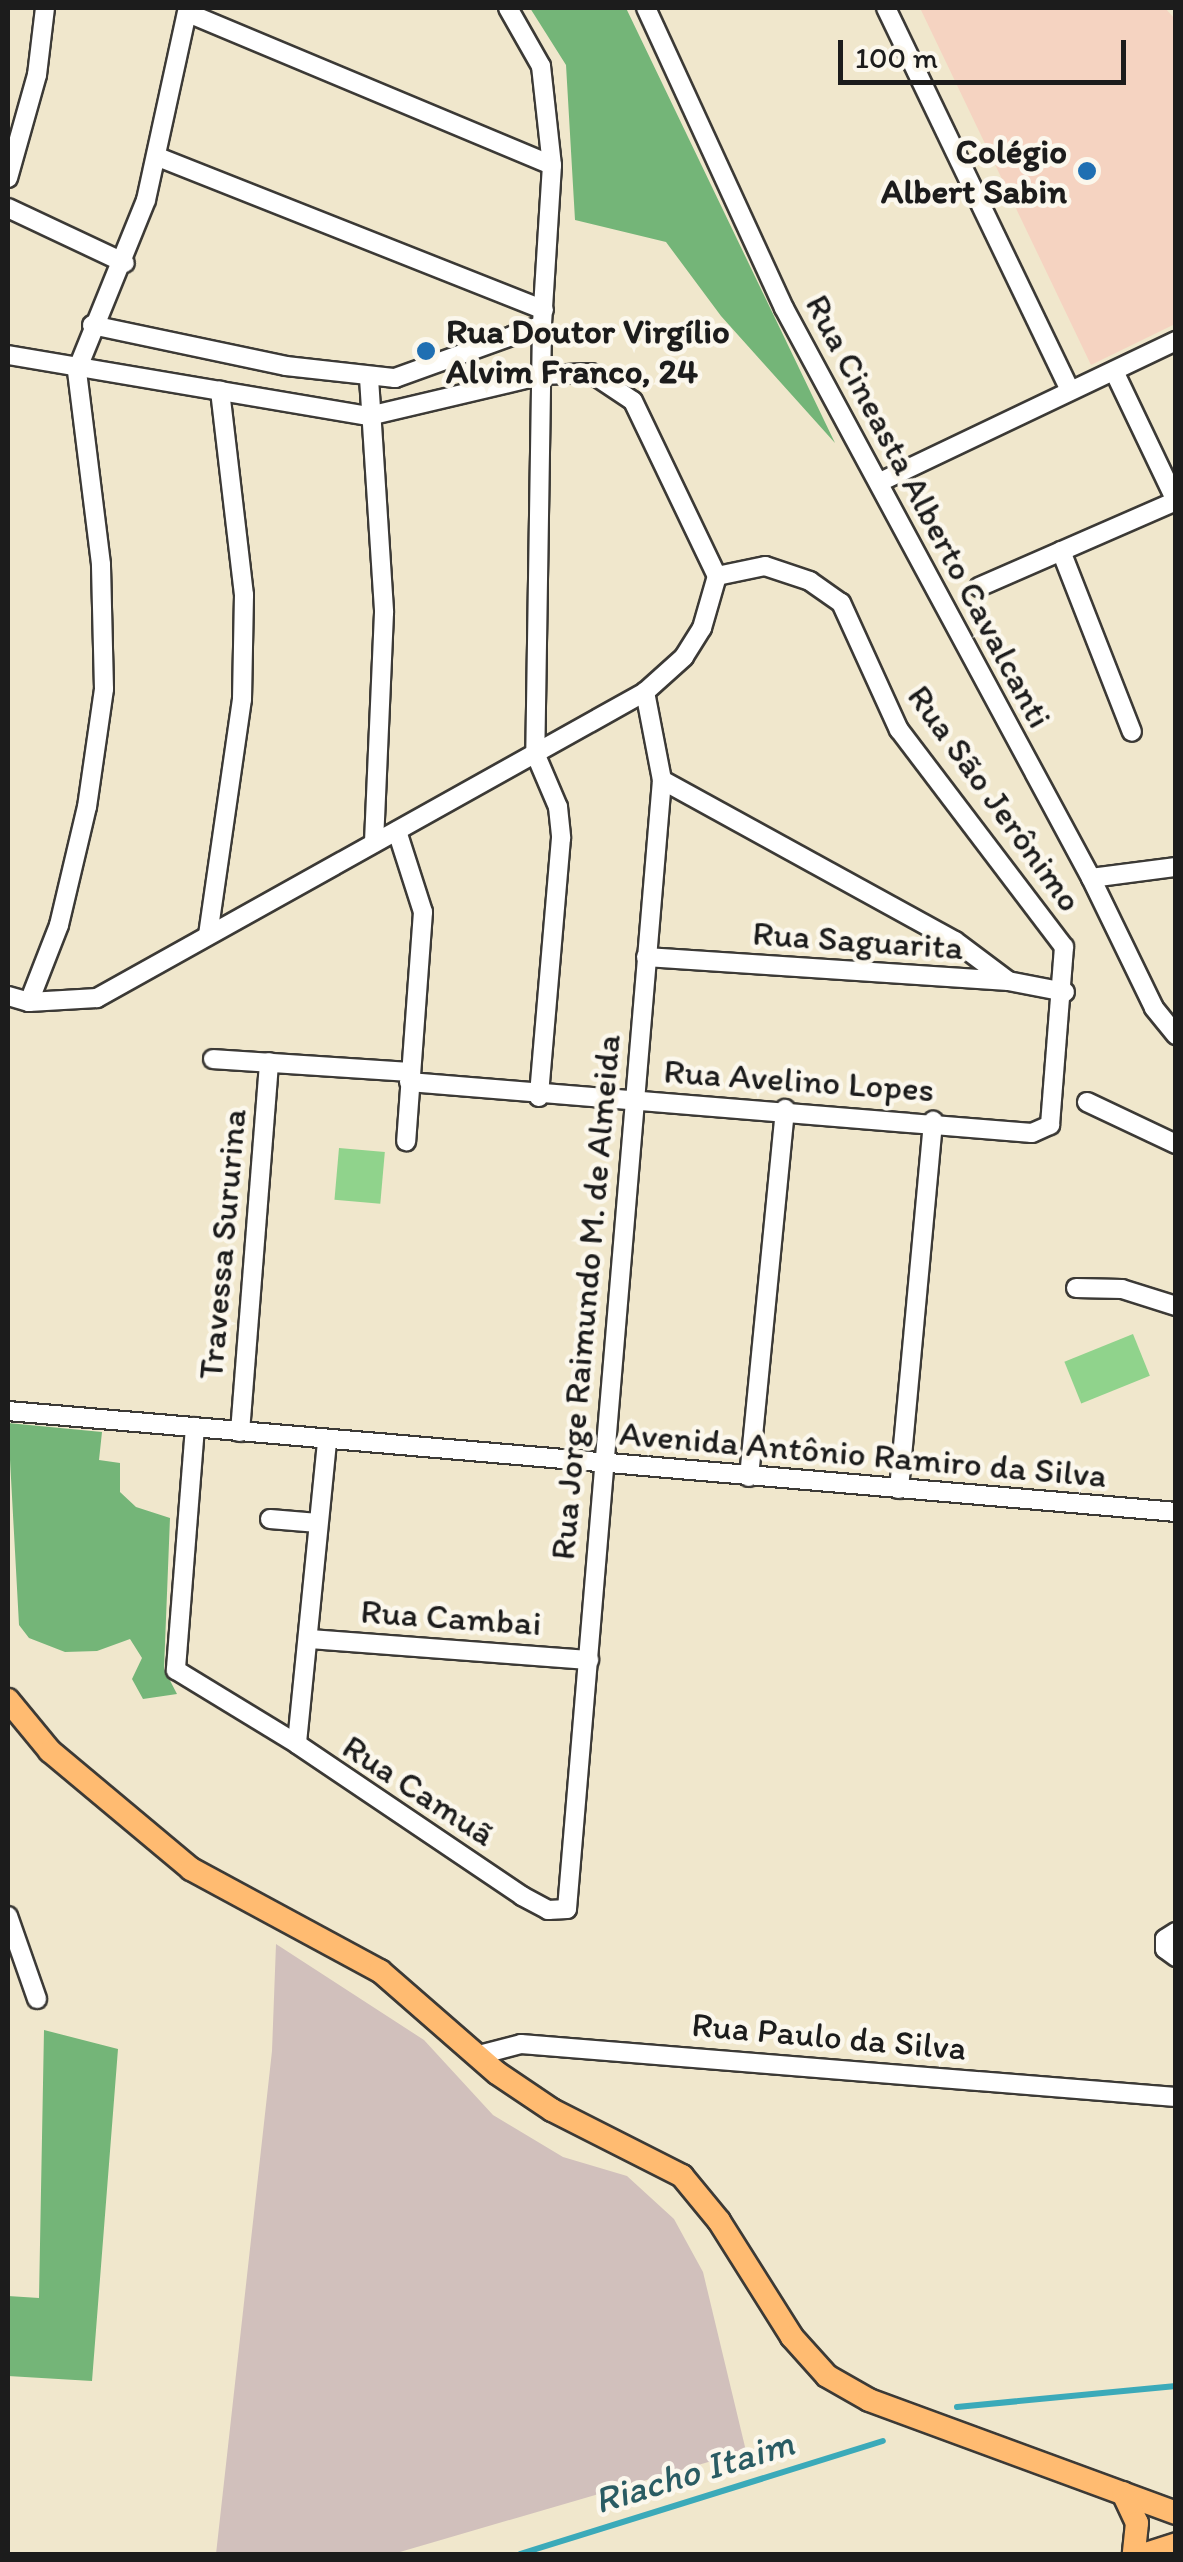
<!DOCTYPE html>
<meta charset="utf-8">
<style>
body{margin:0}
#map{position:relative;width:1183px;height:2562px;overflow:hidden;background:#f0e7cc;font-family:Itim,sans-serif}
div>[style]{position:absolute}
.built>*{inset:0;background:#f5d3c1}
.industrial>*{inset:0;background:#d1c0bc}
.green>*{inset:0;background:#90d38c;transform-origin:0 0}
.forest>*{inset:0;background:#74b578}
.stream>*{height:6px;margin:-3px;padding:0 3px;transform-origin:3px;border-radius:3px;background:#3baab9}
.roads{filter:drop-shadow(2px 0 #3c3a36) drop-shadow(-2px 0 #3c3a36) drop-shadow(0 2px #3c3a36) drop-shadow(0 -2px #3c3a36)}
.minor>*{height:18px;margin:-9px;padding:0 9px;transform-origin:9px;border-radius:9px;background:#fff}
.major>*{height:22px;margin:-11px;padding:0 11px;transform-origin:11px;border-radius:11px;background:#ffbb71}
.dots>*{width:28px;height:28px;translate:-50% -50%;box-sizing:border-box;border:5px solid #fbf7ec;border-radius:50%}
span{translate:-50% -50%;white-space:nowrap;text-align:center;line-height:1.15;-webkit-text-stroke:9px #fbf7ec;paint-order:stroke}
.poi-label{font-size:35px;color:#1c1c1c;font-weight:700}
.right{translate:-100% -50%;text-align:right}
.left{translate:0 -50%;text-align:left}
.street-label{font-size:35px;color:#1c1c1c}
.water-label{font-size:38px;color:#2a5c63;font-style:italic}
.frame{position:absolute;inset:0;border:10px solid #1c1c1c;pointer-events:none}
.scale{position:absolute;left:838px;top:40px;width:288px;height:45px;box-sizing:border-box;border:5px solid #1c1c1c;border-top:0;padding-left:12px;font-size:30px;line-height:35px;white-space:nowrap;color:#1c1c1c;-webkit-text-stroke:8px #fbf7ec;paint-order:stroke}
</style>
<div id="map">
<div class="built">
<i style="clip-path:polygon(920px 8px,1165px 8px,1175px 19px,1175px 324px,1091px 365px)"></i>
</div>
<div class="industrial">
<i style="clip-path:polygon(276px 1944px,424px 2040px,493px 2115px,563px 2157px,627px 2176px,674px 2219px,703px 2272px,746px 2451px,393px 2554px,216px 2554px,272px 2051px)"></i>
</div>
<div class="green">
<i style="left:339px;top:1148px;width:46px;height:52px;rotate:5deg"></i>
<i style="left:1133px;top:1334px;width:45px;height:74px;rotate:68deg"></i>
</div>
<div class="forest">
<i style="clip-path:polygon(530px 8px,626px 8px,835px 443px,721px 316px,666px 242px,575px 220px,566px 65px)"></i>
<i style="clip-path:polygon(8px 1423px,102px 1432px,99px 1460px,120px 1463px,120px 1492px,136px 1507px,170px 1518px,164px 1669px,177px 1694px,143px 1699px,132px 1679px,142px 1658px,130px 1639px,97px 1651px,65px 1652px,29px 1638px,19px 1625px)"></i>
<i style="clip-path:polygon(44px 2030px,118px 2049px,92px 2381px,8px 2376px,8px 2296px,39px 2298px)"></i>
</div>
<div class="stream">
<i style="left:957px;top:2407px;width:220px;rotate:-5.5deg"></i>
<i style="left:520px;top:2554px;width:380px;rotate:-17.3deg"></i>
</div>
<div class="roads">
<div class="minor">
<i style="left:508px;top:8px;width:67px;rotate:60.4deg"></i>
<i style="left:541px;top:66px;width:100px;rotate:83.7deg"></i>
<i style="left:552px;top:165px;width:160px;rotate:93.6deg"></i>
<i style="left:542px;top:325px;width:428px;rotate:90.9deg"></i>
<i style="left:535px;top:753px;width:59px;rotate:66.9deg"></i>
<i style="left:558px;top:807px;width:31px;rotate:84deg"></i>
<i style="left:561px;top:838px;width:260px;rotate:94.9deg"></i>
<i style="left:646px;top:8px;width:330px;rotate:65.3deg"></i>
<i style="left:784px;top:308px;width:647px;rotate:61.69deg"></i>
<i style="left:1091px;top:878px;width:144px;rotate:64.1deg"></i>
<i style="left:1154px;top:1008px;width:35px;rotate:51deg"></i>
<i style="left:886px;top:8px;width:424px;rotate:64.3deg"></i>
<i style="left:188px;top:13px;width:394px;rotate:22.7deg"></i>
<i style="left:158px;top:157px;width:415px;rotate:21.6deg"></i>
<i style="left:8px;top:178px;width:107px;rotate:-74.3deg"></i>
<i style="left:37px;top:75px;width:67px;rotate:-83.2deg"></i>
<i style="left:8px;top:208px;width:129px;rotate:25.2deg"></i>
<i style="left:92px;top:325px;width:198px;rotate:11.9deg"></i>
<i style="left:286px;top:366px;width:110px;rotate:6.3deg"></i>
<i style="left:395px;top:378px;width:156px;rotate:-19.8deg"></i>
<i style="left:8px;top:355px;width:366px;rotate:9.6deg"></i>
<i style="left:369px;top:416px;width:179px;rotate:-13.3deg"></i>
<i style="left:543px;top:375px;width:48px;rotate:-2.4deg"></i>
<i style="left:591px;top:373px;width:50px;rotate:33.7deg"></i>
<i style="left:633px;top:401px;width:194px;rotate:64.4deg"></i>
<i style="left:717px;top:576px;width:54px;rotate:106.1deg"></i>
<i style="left:702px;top:628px;width:34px;rotate:122deg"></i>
<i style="left:684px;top:657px;width:52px;rotate:138.1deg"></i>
<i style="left:645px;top:692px;width:628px;rotate:150.82deg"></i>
<i style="left:97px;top:998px;width:68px;rotate:176.6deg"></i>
<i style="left:29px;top:1002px;width:22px;rotate:-164deg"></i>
<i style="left:369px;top:378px;width:235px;rotate:86.3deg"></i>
<i style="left:384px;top:613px;width:230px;rotate:92.5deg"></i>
<i style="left:880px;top:482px;width:328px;rotate:-25.5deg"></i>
<i style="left:1061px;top:551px;width:194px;rotate:68.6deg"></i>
<i style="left:979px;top:587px;width:215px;rotate:-23.6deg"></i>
<i style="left:1176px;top:501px;width:144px;rotate:-115.5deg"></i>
<i style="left:662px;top:780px;width:334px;rotate:28.8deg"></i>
<i style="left:955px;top:941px;width:65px;rotate:36.9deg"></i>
<i style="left:397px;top:831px;width:85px;rotate:72.2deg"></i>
<i style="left:423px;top:912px;width:230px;rotate:94.2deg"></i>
<i style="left:1091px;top:878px;width:86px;rotate:-7.4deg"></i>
<i style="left:208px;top:935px;width:238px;rotate:-81.8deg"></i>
<i style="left:242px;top:699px;width:104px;rotate:-88.9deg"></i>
<i style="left:244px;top:595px;width:206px;rotate:-96.7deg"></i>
<i style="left:646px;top:957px;width:363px;rotate:3.8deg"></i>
<i style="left:1008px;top:981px;width:58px;rotate:10.9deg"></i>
<i style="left:29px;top:1002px;width:83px;rotate:-68.7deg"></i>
<i style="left:59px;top:925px;width:121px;rotate:-76.7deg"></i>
<i style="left:87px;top:807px;width:119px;rotate:-81.8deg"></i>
<i style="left:104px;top:689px;width:125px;rotate:-91.4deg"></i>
<i style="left:101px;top:564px;width:195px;rotate:-97.1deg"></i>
<i style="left:77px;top:370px;width:183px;rotate:-67.9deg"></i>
<i style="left:146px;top:200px;width:197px;rotate:-77.7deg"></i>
<i style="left:213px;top:1059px;width:196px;rotate:3.8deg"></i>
<i style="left:409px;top:1082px;width:625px;rotate:4.68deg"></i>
<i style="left:1032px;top:1133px;width:20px;rotate:-24deg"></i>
<i style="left:1050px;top:1125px;width:179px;rotate:-85.5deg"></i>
<i style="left:1064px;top:947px;width:273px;rotate:-127.2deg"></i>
<i style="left:899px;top:730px;width:140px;rotate:-114.5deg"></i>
<i style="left:841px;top:603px;width:38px;rotate:-145deg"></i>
<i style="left:810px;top:581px;width:47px;rotate:-161.6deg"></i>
<i style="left:765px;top:566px;width:49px;rotate:168.2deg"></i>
<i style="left:1087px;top:1102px;width:98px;rotate:25.3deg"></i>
<i style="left:1076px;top:1288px;width:46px;rotate:1.2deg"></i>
<i style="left:1122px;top:1289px;width:57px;rotate:17.5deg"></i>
<i style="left:8px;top:1411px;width:1172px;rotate:4.94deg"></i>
<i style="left:195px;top:1427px;width:244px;rotate:94.5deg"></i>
<i style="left:176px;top:1670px;width:142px;rotate:31.4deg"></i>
<i style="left:240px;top:1432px;width:371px;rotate:-85.5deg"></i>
<i style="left:327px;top:1442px;width:303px;rotate:95.7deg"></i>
<i style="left:297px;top:1744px;width:272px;rotate:34deg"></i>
<i style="left:522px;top:1896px;width:30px;rotate:28deg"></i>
<i style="left:548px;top:1910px;width:19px;rotate:-3deg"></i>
<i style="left:567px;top:1909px;width:1133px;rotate:-85.19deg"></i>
<i style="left:662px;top:780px;width:90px;rotate:-100.9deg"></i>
<i style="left:749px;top:1477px;width:370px;rotate:-84.4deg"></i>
<i style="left:899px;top:1489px;width:370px;rotate:-84.7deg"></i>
<i style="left:270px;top:1519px;width:48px;rotate:4.8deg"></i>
<i style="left:309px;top:1639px;width:281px;rotate:4.3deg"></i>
<i style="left:8px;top:1916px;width:88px;rotate:70.7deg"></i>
<i style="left:1176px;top:1932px;width:13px;rotate:148deg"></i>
<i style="left:1165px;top:1939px;width:10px;rotate:90deg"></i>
<i style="left:1165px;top:1949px;width:14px;rotate:36deg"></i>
<i style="left:479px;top:2055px;width:43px;rotate:-14.7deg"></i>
<i style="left:521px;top:2044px;width:657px;rotate:4.63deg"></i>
</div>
<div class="major">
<i style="left:8px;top:1700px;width:66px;rotate:50.5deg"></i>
<i style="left:50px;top:1751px;width:184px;rotate:39.9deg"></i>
<i style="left:191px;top:1869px;width:215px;rotate:28.4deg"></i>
<i style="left:380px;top:1971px;width:155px;rotate:41.1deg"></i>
<i style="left:497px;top:2073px;width:66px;rotate:33.9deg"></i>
<i style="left:552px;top:2110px;width:146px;rotate:26.9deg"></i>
<i style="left:682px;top:2176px;width:58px;rotate:50.6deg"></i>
<i style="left:719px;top:2221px;width:137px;rotate:57.8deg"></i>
<i style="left:792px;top:2337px;width:52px;rotate:48.1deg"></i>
<i style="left:827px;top:2376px;width:48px;rotate:29.7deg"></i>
<i style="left:869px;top:2400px;width:327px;rotate:20.2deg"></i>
<i style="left:1123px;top:2493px;width:33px;rotate:65deg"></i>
<i style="left:1137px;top:2523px;width:31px;rotate:96deg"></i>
<i style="left:1146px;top:2554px;width:32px;rotate:-18deg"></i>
</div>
</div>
<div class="dots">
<i style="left:1087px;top:171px;background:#1f6fb2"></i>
<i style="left:426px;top:351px;background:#1f6fb2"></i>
</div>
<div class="poi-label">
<span class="right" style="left:1067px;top:171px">Colégio<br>Albert Sabin</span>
<span class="left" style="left:446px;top:351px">Rua Doutor Virgílio<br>Alvim Franco, 24</span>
</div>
<div class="street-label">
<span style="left:929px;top:511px;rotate:62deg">Rua Cineasta Alberto Cavalcanti</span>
<span style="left:995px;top:798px;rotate:54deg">Rua São Jerônimo</span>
<span style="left:858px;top:940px;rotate:4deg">Rua Saguarita</span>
<span style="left:799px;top:1080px;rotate:4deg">Rua Avelino Lopes</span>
<span style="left:222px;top:1244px;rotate:-85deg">Travessa Sururina</span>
<span style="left:585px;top:1297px;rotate:-85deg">Rua Jorge Raimundo M. de Almeida</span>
<span style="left:863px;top:1454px;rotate:5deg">Avenida Antônio Ramiro da Silva</span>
<span style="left:451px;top:1617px;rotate:4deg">Rua Cambai</span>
<span style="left:419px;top:1790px;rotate:33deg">Rua Camuã</span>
<span style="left:829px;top:2036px;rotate:5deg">Rua Paulo da Silva</span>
</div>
<div class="water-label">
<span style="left:694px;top:2472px;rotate:-17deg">Riacho Itaim</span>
</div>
<div class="frame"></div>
<div class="scale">100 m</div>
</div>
